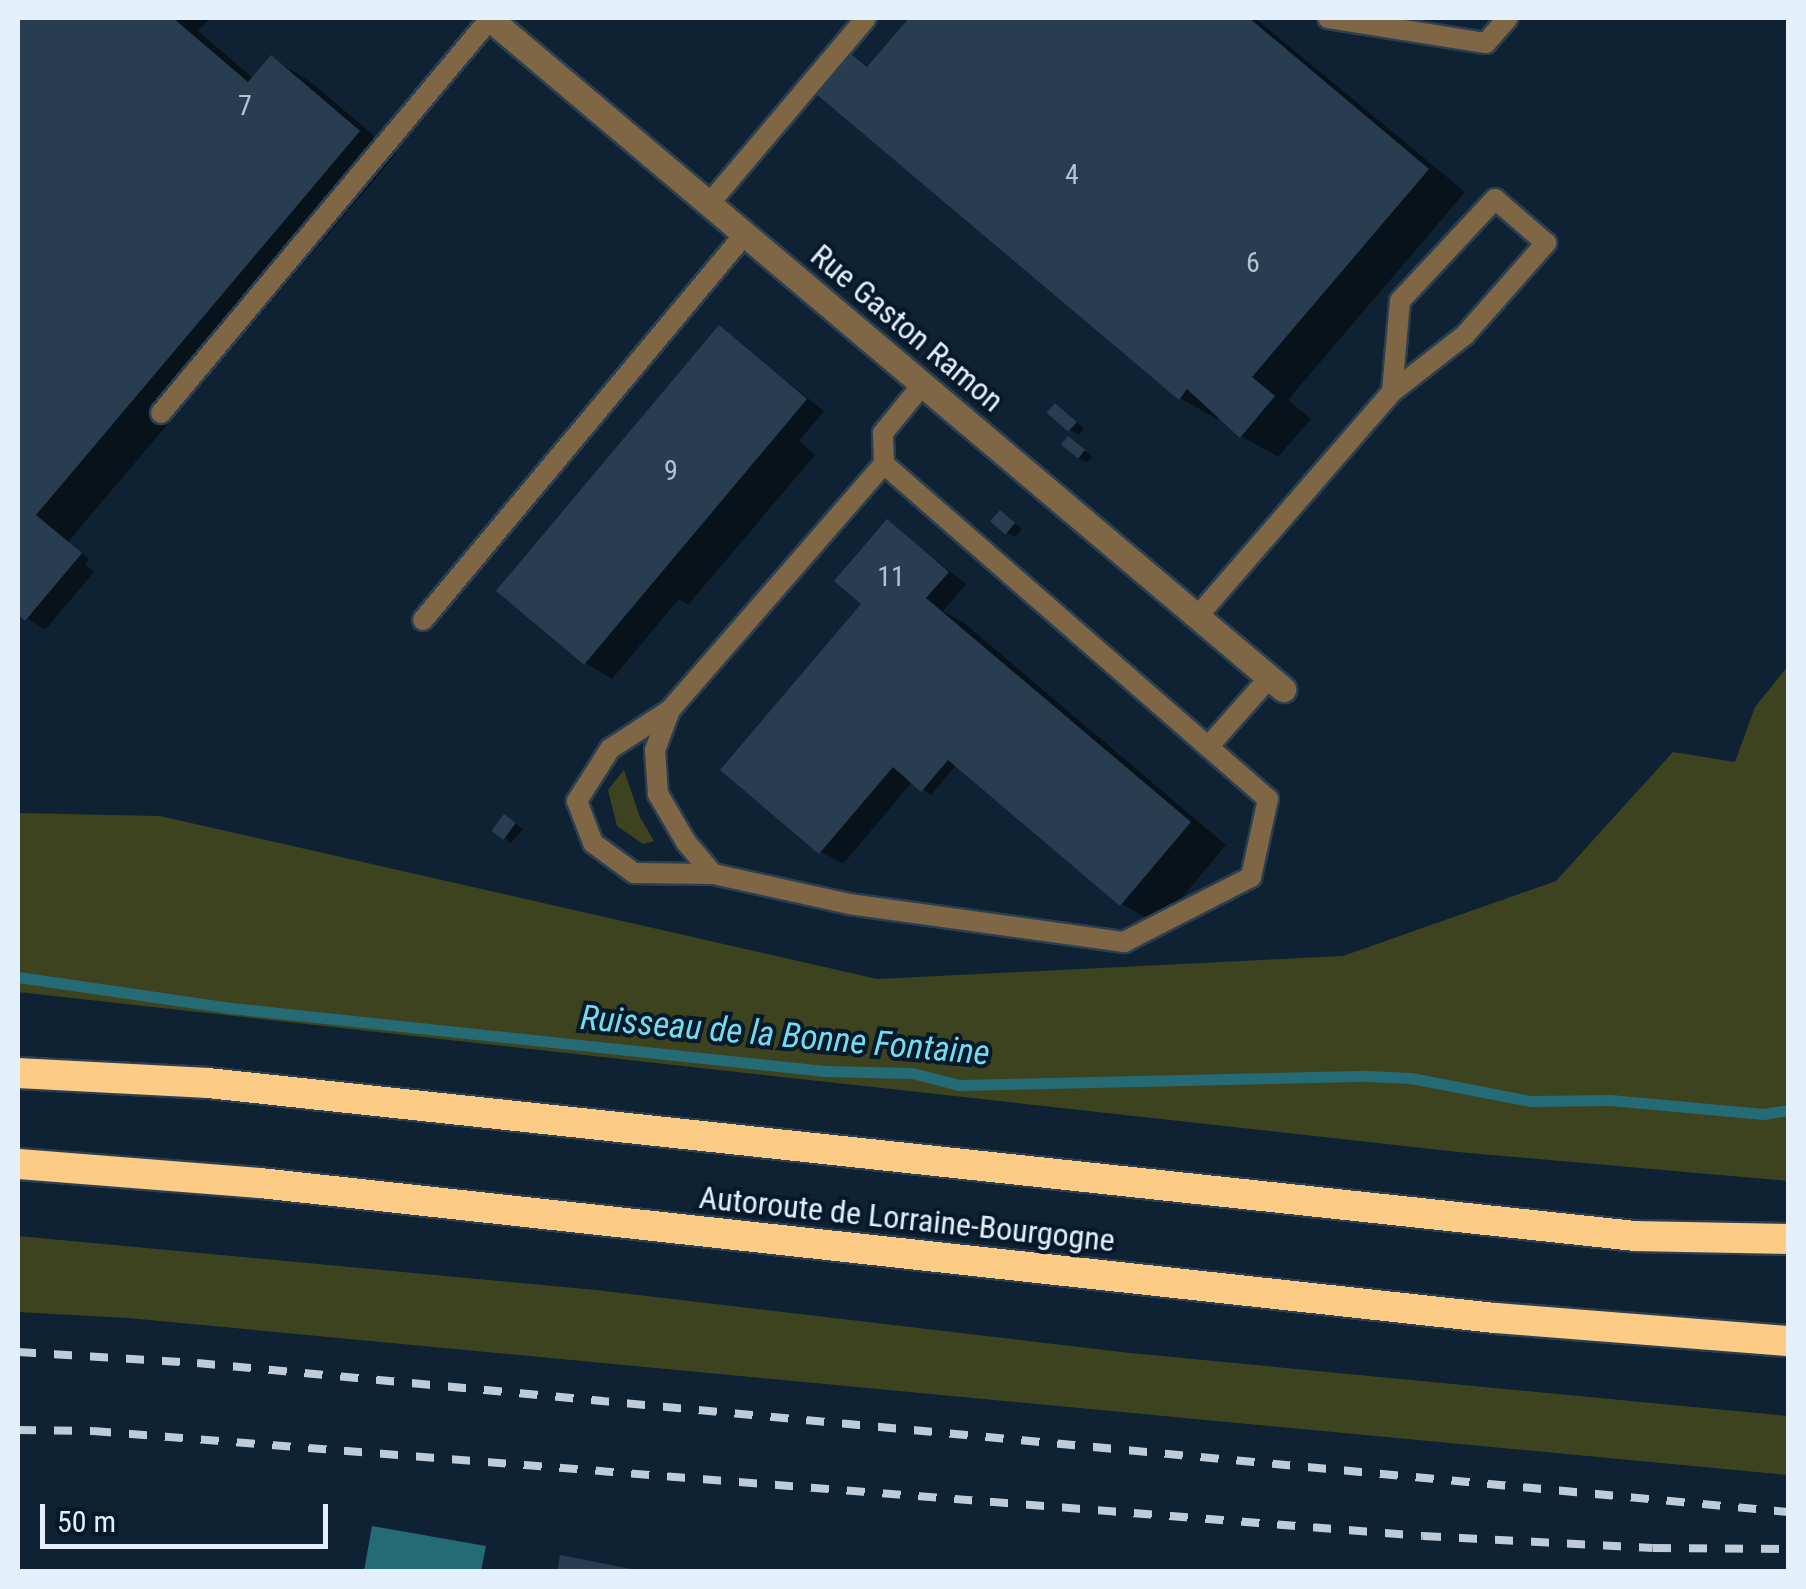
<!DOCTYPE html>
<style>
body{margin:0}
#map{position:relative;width:1806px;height:1589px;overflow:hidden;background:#0e2234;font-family:"Roboto Condensed",sans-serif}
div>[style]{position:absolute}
.green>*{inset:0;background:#3d431f}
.water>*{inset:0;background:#256b75}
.shadow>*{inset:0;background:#0007}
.stream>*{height:11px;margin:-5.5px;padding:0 5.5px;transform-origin:5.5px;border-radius:5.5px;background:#256b75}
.building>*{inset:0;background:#283d50;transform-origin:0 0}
.roads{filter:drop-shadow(2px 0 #2c3f50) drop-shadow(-2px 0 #2c3f50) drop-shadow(0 2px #2c3f50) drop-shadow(0 -2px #2c3f50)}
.service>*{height:20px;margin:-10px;padding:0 10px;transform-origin:10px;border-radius:10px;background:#7f6644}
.minor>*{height:25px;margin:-12.5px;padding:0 12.5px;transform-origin:12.5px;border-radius:12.5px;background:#7f6644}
.motorway>*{height:30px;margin:-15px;padding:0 15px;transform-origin:15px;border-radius:15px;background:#fccb85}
.rail>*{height:8px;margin-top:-4px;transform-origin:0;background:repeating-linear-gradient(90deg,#beccd9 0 18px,transparent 0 36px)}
span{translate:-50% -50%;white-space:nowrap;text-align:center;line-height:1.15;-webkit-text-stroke:8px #05192a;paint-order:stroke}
.number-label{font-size:28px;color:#b4c3d1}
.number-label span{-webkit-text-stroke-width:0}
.street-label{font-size:32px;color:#e3f0fc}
.water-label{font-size:35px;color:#73dced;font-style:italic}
.frame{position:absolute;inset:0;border:20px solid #e3f0fc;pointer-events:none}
.scale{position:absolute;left:40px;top:1504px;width:288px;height:45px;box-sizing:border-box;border:5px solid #e3f0fc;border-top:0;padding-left:12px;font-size:30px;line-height:35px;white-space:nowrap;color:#e3f0fc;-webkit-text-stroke:8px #05192a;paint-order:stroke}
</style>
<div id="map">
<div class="green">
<i style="clip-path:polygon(1788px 666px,1788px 1181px,1458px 1152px,18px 992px,18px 813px,160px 816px,877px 979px,1343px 956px,1556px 881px,1673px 752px,1735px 762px,1755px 707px)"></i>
<i style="clip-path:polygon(624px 770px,640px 817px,654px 841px,643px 844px,617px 826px,608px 790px)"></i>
<i style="clip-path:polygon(18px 1236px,596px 1290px,1130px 1353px,1788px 1416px,1788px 1475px,128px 1318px,18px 1312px)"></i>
</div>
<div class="water">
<i style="clip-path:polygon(372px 1526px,486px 1546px,481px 1571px,364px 1571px)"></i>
</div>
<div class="shadow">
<i style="clip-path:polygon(18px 18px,210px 18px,198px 31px,254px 79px,271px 58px,308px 80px,396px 154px,68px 542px,89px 559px,85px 564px,94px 572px,45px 630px,18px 612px)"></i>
<i style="clip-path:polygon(912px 18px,1255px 18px,1465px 192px,1288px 400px,1311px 419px,1278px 457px,1241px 436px,1220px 416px,1217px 419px,1180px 398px,850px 56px,870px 67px)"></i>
<i style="clip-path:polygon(720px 328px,824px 411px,799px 441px,815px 455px,688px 605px,679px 599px,612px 679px,584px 662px)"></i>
<i style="clip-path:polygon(1064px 411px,1084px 428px,1079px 435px,1070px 430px)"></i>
<i style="clip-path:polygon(1077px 444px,1092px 457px,1087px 462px,1078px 458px)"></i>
<i style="clip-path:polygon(1009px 519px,1022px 529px,1015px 537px,1007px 532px)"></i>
<i style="clip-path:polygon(887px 522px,966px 584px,943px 611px,964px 623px,1226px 845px,1159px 925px,1122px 904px,957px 764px,931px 795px,913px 781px,843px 864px,815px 848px,865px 604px)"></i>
<i style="clip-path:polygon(513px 822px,523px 829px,511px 843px,494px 830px)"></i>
</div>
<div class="stream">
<i style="left:18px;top:977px;width:215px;rotate:8.3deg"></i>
<i style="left:231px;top:1008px;width:597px;rotate:6.05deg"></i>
<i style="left:825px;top:1071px;width:87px;rotate:1.3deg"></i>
<i style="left:912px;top:1073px;width:49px;rotate:14.3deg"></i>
<i style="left:959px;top:1085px;width:410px;rotate:-1.3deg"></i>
<i style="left:1369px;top:1076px;width:42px;rotate:2.7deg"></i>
<i style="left:1411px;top:1078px;width:122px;rotate:10.9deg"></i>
<i style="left:1531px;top:1101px;width:79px;rotate:-0.7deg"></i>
<i style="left:1610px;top:1100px;width:154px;rotate:5.2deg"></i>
<i style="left:1763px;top:1114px;width:25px;rotate:-9deg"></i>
</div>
<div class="building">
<i style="clip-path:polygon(18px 18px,173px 18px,248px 82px,271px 55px,360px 131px,36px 515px,82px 553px,25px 621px,18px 615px)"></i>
<i style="clip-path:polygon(909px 18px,1249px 18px,1429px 169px,1252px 377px,1275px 396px,1240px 438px,1187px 389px,1179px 400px,815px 93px,850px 53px,867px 67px)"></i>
<i style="left:719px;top:325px;width:115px;height:347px;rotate:40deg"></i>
<i style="left:1055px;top:403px;width:29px;height:13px;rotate:41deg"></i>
<i style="left:1068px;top:436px;width:22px;height:11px;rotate:39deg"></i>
<i style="left:1000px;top:510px;width:20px;height:15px;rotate:41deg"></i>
<i style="clip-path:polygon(887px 519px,949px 572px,926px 598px,1191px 822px,1120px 906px,948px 760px,921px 792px,893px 767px,819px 854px,720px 770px,861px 604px,834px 581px)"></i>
<i style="left:504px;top:814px;width:15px;height:21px;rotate:37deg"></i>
<i style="clip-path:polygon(560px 1555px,637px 1570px,637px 1572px,557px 1572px)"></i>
</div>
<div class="roads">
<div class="service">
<i style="left:1328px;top:18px;width:160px;rotate:9deg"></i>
<i style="left:1486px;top:43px;width:33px;rotate:-49deg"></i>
<i style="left:709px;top:204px;width:243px;rotate:-49.8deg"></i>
<i style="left:161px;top:413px;width:513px;rotate:-50.14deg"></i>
<i style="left:1197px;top:617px;width:298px;rotate:-49.1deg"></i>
<i style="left:1392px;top:392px;width:93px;rotate:-38deg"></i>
<i style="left:1465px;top:335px;width:123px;rotate:-48.6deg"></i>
<i style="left:1546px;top:243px;width:67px;rotate:-139.2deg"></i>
<i style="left:1495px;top:199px;width:139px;rotate:133deg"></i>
<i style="left:1400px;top:301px;width:91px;rotate:95deg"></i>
<i style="left:423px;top:620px;width:503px;rotate:-50.17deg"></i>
<i style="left:670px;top:710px;width:326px;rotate:-49deg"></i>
<i style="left:884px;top:464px;width:31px;rotate:-92deg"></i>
<i style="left:883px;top:433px;width:63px;rotate:-50.8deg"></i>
<i style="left:1208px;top:747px;width:94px;rotate:-48.5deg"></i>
<i style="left:713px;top:874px;width:42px;rotate:-130.2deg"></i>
<i style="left:686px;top:842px;width:56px;rotate:-120.3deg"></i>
<i style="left:658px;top:794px;width:44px;rotate:-93.9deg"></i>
<i style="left:655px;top:750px;width:43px;rotate:-69.4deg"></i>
<i style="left:670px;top:710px;width:72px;rotate:147deg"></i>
<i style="left:610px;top:749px;width:62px;rotate:122.4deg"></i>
<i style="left:577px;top:801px;width:45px;rotate:69.1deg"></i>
<i style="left:593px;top:843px;width:51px;rotate:36.2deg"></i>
<i style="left:634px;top:873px;width:79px;rotate:0.7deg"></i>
<i style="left:713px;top:874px;width:139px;rotate:12.4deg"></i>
<i style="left:849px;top:904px;width:278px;rotate:7.9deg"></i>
<i style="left:1124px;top:942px;width:143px;rotate:-27.1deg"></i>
<i style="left:1251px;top:877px;width:80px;rotate:-77.7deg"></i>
<i style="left:1268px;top:799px;width:510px;rotate:-138.9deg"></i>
</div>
<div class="minor">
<i style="left:489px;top:18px;width:1040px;rotate:40.2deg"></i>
</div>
<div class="motorway">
<i style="left:18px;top:1073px;width:190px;rotate:3deg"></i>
<i style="left:208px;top:1083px;width:1434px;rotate:6.12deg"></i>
<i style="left:1634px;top:1236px;width:154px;rotate:1.1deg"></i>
<i style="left:18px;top:1164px;width:243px;rotate:4.5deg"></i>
<i style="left:260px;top:1183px;width:1242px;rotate:6.24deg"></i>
<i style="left:1495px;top:1318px;width:294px;rotate:4.5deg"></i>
</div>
</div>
<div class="rail">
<i style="left:18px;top:1352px;width:179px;rotate:3.5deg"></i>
<i style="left:197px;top:1363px;width:1598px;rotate:5.35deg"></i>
<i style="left:18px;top:1430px;width:75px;rotate:0.8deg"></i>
<i style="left:93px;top:1431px;width:1334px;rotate:4.51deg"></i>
<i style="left:1423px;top:1536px;width:230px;rotate:3deg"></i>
<i style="left:1653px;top:1548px;width:135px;rotate:0.4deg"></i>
</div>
<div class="number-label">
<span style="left:245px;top:106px">7</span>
<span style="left:1072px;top:175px">4</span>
<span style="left:1253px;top:263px">6</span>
<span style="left:671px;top:471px">9</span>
<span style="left:891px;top:577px">11</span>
</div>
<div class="street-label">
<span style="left:907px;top:328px;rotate:40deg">Rue Gaston Ramon</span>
<span style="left:907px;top:1219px;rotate:6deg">Autoroute de Lorraine-Bourgogne</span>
</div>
<div class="water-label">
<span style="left:785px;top:1036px;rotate:5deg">Ruisseau de la Bonne Fontaine</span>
</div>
<div class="frame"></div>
<div class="scale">50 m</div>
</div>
